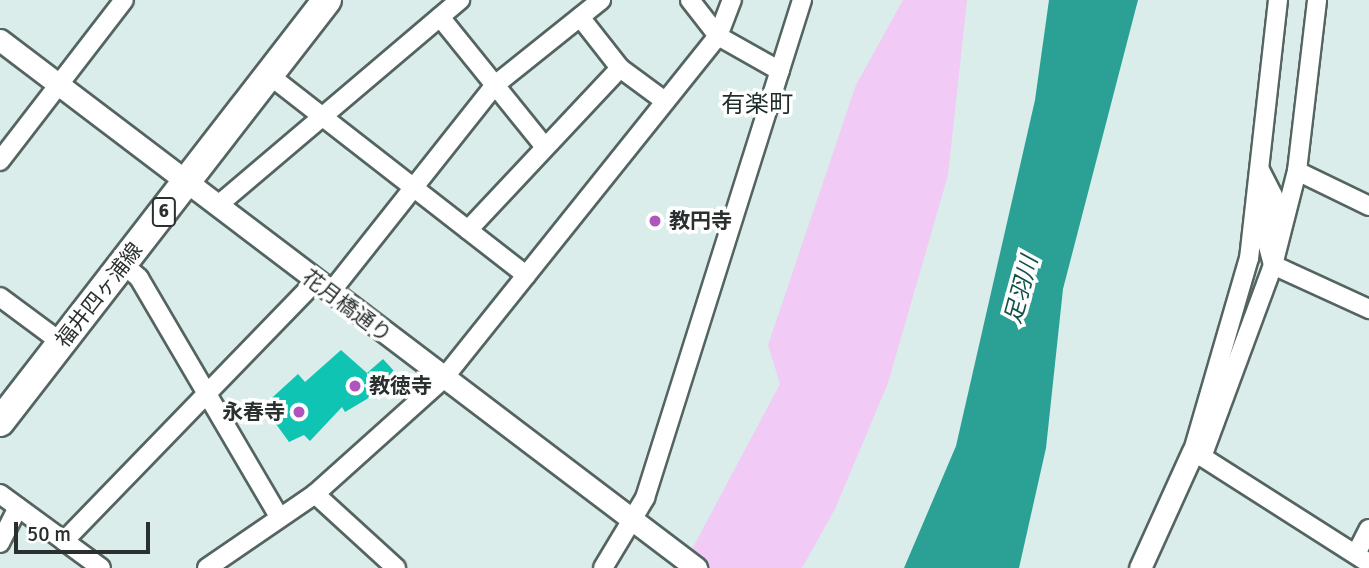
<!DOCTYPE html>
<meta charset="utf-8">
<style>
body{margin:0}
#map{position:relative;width:1369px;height:568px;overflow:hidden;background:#daedea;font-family:Signika,"Noto Sans JP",sans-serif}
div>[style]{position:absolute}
.green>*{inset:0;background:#f1caf6}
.water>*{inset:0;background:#2aa194}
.building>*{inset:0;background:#10c4b4}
.roads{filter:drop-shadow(2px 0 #546461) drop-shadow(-2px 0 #546461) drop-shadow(0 2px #546461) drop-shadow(0 -2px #546461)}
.minor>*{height:18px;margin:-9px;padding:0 9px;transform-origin:9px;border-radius:9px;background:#fff}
.tertiary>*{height:21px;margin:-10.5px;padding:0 10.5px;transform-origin:10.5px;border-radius:10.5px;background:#fff}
.primary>*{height:28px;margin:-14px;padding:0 14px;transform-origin:14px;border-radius:14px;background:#fff}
.dots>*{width:19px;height:19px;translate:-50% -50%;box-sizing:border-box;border:4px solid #fff;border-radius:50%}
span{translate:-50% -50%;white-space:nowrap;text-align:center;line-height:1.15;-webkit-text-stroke:7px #fff;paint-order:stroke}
.shield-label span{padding:2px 5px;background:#fff;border:2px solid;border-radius:5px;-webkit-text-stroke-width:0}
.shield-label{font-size:19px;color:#29302f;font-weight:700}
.poi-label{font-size:21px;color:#29302f;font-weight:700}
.left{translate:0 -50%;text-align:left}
.right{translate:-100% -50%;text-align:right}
.street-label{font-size:21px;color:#29302f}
.water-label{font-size:23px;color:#10514a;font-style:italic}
.quarter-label{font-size:24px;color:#1e2d2a}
.scale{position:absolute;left:14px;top:522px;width:136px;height:32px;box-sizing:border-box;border:4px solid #29302f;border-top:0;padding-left:9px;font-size:21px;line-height:24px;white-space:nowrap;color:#29302f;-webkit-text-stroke:5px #fff;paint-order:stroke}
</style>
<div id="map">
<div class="green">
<i style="clip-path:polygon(903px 0,967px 0,948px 175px,888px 383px,835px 509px,802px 568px,682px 568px,780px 384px,768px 345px,856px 85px)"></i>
</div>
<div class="water">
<i style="clip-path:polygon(1049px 0,1138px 0,1063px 289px,1046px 448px,1019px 568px,904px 568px,956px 446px,1035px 100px)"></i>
</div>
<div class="building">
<i style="clip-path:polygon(341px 350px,367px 373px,383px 359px,394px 371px,367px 399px,345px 412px,342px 407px,310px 441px,304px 435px,289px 442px,263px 406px,298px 374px,305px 382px)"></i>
</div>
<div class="roads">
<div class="minor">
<i style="left:690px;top:0;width:46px;rotate:52.1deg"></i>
<i style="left:718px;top:36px;width:71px;rotate:29.4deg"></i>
<i style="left:1278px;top:0;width:260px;rotate:96.4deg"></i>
<i style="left:1249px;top:258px;width:201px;rotate:106.2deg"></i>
<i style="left:1193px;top:451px;width:209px;rotate:32.5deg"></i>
<i style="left:440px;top:17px;width:167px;rotate:51.1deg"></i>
<i style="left:580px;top:17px;width:65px;rotate:51.9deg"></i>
<i style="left:620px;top:68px;width:56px;rotate:36.3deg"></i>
<i style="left:269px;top:75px;width:326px;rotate:37.9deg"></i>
<i style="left:0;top:161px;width:203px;rotate:-52.4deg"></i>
<i style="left:1260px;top:170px;width:29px;rotate:63deg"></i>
<i style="left:1273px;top:196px;width:50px;rotate:95.7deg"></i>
<i style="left:1268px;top:246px;width:20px;rotate:75deg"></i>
<i style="left:1273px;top:265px;width:106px;rotate:24.6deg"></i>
<i style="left:1297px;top:171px;width:80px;rotate:25.9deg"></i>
<i style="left:217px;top:206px;width:319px;rotate:-40.3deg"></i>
<i style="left:468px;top:230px;width:222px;rotate:-46.8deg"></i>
<i style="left:123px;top:264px;width:21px;rotate:41deg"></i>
<i style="left:139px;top:278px;width:278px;rotate:59.6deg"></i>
<i style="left:330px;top:293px;width:265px;rotate:-51.6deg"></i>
<i style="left:495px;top:85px;width:136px;rotate:-38.7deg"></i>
<i style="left:0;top:297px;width:77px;rotate:36.6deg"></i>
<i style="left:1202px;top:457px;width:205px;rotate:-69.7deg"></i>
<i style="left:1273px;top:265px;width:97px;rotate:-75.7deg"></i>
<i style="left:1297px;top:171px;width:172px;rotate:-83.3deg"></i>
<i style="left:0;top:494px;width:125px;rotate:36.2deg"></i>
<i style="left:315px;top:494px;width:110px;rotate:42.4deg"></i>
<i style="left:64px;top:541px;width:361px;rotate:-45.9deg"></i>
<i style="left:0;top:543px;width:40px;rotate:-63.4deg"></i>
<i style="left:1356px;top:554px;width:28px;rotate:-63deg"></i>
<i style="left:207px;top:568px;width:131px;rotate:-34.4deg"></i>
<i style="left:315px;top:494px;width:172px;rotate:-41.9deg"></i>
<i style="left:443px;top:379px;width:440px;rotate:-51.3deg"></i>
<i style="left:718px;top:36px;width:39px;rotate:-69deg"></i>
<i style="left:603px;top:568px;width:82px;rotate:-59deg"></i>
<i style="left:645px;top:498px;width:522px;rotate:-72.5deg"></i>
</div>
<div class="tertiary">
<i style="left:0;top:40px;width:874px;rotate:37.18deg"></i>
<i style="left:1140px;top:568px;width:128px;rotate:-65.6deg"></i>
</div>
<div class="primary">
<i style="left:0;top:422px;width:534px;rotate:-52.23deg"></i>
</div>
</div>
<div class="dots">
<i style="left:655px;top:221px;background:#b054be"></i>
<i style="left:355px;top:386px;background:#b054be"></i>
<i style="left:299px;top:412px;background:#b054be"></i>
</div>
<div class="shield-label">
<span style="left:164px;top:212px">6</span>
</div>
<div class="poi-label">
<span class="left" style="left:669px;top:221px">教円寺</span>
<span class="left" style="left:369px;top:386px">教徳寺</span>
<span class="right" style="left:285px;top:412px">永春寺</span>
</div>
<div class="street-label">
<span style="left:99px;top:295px;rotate:-52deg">福井四ヶ浦線</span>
<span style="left:347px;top:306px;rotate:37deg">花月橋通り</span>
</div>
<div class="water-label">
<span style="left:1022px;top:290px;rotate:-75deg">足羽川</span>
</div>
<div class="quarter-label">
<span style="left:757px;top:105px">有楽町</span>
</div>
<div class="scale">50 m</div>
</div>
